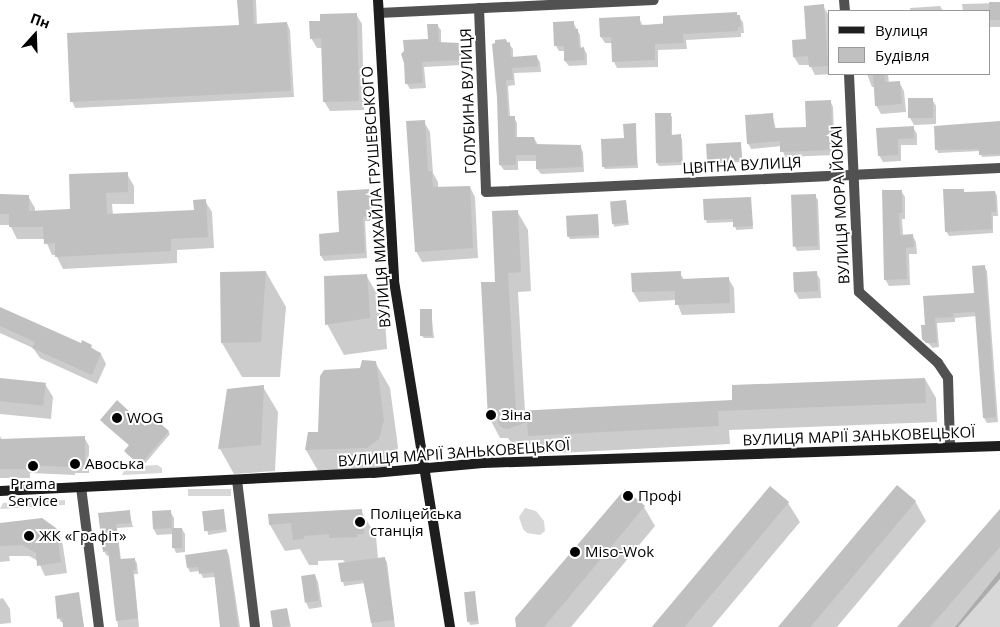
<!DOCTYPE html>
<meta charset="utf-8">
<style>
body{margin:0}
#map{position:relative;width:1000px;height:627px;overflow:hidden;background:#fff;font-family:"Open Sans",sans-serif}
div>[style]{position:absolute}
.green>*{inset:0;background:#d8d8d8;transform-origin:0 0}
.shadow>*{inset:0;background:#0003;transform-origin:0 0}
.building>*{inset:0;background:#c0c0c0;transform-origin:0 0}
.street>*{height:10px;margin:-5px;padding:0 5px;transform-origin:5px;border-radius:5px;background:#515151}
.secondary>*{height:10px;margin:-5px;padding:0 5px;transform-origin:5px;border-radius:5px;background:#1e1e1e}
.dots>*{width:14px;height:14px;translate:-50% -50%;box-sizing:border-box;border:2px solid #fff;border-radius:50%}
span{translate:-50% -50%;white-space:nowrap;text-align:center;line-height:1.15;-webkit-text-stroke:4px #fff;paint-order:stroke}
.street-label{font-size:15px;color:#000}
.poi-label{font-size:15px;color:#000}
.left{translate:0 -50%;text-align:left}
.legend{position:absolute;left:828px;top:10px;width:162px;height:65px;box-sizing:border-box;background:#fff;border:1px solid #999;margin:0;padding:6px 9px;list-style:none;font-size:15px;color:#000}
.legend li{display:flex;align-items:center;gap:10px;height:25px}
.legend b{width:25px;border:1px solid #999}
.north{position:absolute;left:10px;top:10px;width:50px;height:50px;-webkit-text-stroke:4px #fff;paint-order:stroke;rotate:20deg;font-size:14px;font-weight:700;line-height:20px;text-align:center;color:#000}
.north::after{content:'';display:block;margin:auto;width:18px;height:22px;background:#000;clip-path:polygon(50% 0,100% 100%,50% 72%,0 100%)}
</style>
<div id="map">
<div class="green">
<i style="clip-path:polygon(157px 465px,162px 468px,162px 473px,122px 475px,126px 467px)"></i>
<i style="left:231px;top:489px;width:7px;height:43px;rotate:90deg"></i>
<i style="clip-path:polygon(65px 500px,65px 505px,0 509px,3px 503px)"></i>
<i style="clip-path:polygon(525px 508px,536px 511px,544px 521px,545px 531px,540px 535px,527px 533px,523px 529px,519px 517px)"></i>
<i style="clip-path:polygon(1000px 571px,1000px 627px,955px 627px)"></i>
</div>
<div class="shadow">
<i style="clip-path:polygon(239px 0,256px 0,257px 25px,287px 23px,290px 30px,294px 97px,75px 108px,72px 101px,240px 26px)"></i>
<i style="clip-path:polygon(1000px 3px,1000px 27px,989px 27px,989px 11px,963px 11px,962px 4px)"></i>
<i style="clip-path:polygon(823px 6px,828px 14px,829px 74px,832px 74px,815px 75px,810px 65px,799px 65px,794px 57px,808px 40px)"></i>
<i style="clip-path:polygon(940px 6px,943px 11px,910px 11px,910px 8px)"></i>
<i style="clip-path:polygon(356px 14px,362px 24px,364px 110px,330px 111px,324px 101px,322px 48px,317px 48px,311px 38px,322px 22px)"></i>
<i style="clip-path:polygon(736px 14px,743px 22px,744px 33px,741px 33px,741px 37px,686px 40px,687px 49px,658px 50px,658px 67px,617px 68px,614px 62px,613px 43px,605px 43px,601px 37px,639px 18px,643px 26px)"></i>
<i style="clip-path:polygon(573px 22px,580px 35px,581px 49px,584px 49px,587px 54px,587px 65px,569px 66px,565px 61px,565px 51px,559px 51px,556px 46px,554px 23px)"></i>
<i style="clip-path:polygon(437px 25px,441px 30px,441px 43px,458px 44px,461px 50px,462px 65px,424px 67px,426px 88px,410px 89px,407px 84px)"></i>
<i style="clip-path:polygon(506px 40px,513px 49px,513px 58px,537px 57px,540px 62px,541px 72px,514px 73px,515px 85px,508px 86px,510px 117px,514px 117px,517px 123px,517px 138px,534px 138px,538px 145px,580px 146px,583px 152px,584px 172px,541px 174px,537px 169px,537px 161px,518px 161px,518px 170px,504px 170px,500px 165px)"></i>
<i style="clip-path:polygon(867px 74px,888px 74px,889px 83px,899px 82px,904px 91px,906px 112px,881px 114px,876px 105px,875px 87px,872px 87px)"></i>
<i style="clip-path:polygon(932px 99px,936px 106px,936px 124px,914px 125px,910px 118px)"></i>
<i style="clip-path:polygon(830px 101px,833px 107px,835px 155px,785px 157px,781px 146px,751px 149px,748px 143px,772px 114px,776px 129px,807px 128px)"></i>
<i style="clip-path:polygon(657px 114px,670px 114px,672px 117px,672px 136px,680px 136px,682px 139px,683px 165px,659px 166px,657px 163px)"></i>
<i style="clip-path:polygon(424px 122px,430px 132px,433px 173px,438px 182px,438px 188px,470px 187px,475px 197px,478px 258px,422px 262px,416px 251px)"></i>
<i style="clip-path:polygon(1000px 124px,1000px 156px,982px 157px,980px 151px,938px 153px,937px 150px,936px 127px)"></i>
<i style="clip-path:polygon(635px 125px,638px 168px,605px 169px,603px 166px)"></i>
<i style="clip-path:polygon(913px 127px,917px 134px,917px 145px,901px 145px,901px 161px,883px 162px,879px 155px,878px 129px)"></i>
<i style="clip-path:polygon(740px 143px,743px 162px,709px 164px,708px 161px)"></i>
<i style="clip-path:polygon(127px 174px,134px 186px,134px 204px,112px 204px,113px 215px,195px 211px,205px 201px,212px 212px,214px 248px,177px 250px,177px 263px,63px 269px,56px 255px,52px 255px,45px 239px,17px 239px,10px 225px,0 225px,0 196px,28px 196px,35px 208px,35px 212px,71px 211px)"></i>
<i style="clip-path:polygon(963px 190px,965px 193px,995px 192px,997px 196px,998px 216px,993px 216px,993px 233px,949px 236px,946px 231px)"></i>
<i style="clip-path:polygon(368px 191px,371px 195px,373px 221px,365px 221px,367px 258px,324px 261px,321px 256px,341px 234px)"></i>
<i style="clip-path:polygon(901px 191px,905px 197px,905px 219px,902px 219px,903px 236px,912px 235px,916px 242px,917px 254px,909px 254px,910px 285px,889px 286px,885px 279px)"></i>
<i style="clip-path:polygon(815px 196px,818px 200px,820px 250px,797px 251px,795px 247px)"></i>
<i style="clip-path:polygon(750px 198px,753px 229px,736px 230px,734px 222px,707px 223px,706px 220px,705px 200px)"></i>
<i style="left:626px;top:201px;width:24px;height:15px;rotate:83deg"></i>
<i style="clip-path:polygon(517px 211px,528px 230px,531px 291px,518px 292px,525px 412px,734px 401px,925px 379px,936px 398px,937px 422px,729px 430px,730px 444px,540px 454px,533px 443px,519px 448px,512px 444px,508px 438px,500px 438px,490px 419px,496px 283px)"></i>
<i style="clip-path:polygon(597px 216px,599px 238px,570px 239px,568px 236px)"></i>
<i style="clip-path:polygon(984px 266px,987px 271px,998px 422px,987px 423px,984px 418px,977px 316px,955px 318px,955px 322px,937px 323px,939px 347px,931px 348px,932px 347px,924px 339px,926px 326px,924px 297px,975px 294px)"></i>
<i style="clip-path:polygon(266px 272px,286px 307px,280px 377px,242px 377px,222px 343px)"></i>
<i style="clip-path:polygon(680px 273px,684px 280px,728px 278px,734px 288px,735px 313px,682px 315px,676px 300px,639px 302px,633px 292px,632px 275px)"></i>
<i style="clip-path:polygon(816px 273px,820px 279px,821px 298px,799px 299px,795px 292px)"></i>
<i style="clip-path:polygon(366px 275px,384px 306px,387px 349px,344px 355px,327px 324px)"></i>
<i style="clip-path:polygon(0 309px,82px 345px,83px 342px,101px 354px,106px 364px,97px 384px,40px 358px,33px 348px,0 333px)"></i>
<i style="clip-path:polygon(431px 310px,434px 338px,424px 338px,422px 336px)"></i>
<i style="clip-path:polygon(375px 362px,390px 388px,398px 447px,393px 465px,382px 473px,321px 476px,306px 450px,309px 433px,319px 433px,361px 370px)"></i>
<i style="clip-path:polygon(0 379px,45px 384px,53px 397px,51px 419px,0 414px)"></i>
<i style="clip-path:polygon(263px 387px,278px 412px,275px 471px,234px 474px,220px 449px,228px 390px)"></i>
<i style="clip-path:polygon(103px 423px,168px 431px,170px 434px,142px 467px,127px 454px,125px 451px,130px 446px)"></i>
<i style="clip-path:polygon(0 436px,2px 440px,84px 437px,89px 446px,89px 473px,75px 473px,75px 475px,30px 473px,30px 478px,0 478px)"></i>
<i style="clip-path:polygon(770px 488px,788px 503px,800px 522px,712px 627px,654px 627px)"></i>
<i style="clip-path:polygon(915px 501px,926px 521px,837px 627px,779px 627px)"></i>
<i style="clip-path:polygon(644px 507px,655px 526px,571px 627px,517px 627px)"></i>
<i style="left:223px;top:510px;width:22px;height:19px;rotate:80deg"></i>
<i style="clip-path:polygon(129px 511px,133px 527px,117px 528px,121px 560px,134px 559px,137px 563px,138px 574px,134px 574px,139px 627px,118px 627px,109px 555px,107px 556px,104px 551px,100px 514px)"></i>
<i style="clip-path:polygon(170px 511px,174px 518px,174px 529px,182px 529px,185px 534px,185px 552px,176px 553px,174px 548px,173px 534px,157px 535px,153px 528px,153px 512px)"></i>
<i style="clip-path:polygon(361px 511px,376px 536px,378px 559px,384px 558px,387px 562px,395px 627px,372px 627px,368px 589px,365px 583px,344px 586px,339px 564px,346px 563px,343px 560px,318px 561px,318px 565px,309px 565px,300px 549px,285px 551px,270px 525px,270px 515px)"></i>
<i style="clip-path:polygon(1000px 511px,1000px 579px,958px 627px,899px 627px)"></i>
<i style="clip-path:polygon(0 524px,56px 528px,62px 540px,67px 573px,45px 576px,38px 561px,29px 556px,9px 556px,10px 561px,0 562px)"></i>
<i style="clip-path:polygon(227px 551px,229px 555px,240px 627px,221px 627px,215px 577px,203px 578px,200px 571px,190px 572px,188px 568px)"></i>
<i style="clip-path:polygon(315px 575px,318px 582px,322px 607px,309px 609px,306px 602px)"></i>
<i style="clip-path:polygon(474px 593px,479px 624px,470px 625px,469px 622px)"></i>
<i style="clip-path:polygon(78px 594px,84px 627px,64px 627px,64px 622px,61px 622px,59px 618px)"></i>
<i style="clip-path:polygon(3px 598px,10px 609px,11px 623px,0 624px,0 599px)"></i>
<i style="clip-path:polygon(287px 609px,291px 627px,273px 627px,271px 611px)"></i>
</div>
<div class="building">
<i style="clip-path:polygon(237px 0,253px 0,254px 24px,287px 22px,291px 91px,70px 102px,67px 33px,239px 25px)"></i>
<i style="left:989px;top:2px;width:11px;height:18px"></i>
<i style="clip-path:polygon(824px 4px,828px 66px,809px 67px,808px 56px,793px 57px,792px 40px,806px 39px,804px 6px)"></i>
<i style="clip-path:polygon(737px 12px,737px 15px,740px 15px,741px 27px,738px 27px,738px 31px,683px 34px,684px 43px,655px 44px,655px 60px,612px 62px,611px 37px,600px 37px,599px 18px,640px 16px,640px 25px,663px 24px,663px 16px)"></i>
<i style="clip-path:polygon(357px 13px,359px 101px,323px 102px,321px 38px,310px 39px,309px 21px,320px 21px,320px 14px)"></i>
<i style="clip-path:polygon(574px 21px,574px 29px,578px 29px,579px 48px,584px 47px,585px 60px,564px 61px,564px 46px,554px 46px,553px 22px)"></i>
<i style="clip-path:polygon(427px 24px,438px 24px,439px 42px,459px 43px,460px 60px,422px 62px,423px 83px,405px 84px,404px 63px,401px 54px,404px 51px,403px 40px,428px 39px)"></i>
<i style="clip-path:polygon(506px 39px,507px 43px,510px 42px,511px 57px,537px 55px,538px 66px,512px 68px,513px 80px,506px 80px,508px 116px,515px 116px,515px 137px,534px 137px,535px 144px,581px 145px,582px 167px,536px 169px,536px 155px,516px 155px,516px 165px,499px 165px,497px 98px,492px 44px,495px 43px,495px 40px)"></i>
<i style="clip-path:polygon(873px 74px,884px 74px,885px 82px,900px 81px,902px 104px,875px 106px)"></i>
<i style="left:933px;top:98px;width:20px;height:25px;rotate:90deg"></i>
<i style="clip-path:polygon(831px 100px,833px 150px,780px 152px,780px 141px,747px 144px,745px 115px,773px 113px,774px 128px,806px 127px,805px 101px)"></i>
<i style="clip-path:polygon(655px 113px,671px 113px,671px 135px,681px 134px,682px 162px,656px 163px)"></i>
<i style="clip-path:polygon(425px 120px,428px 171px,432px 171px,433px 187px,470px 186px,473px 248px,415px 252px,406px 121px)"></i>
<i style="clip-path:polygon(1000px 121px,1000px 154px,979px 155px,979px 149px,935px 150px,934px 126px)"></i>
<i style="clip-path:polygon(636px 123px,637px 165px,602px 167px,601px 139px,624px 138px,623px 124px)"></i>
<i style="clip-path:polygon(914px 126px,914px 138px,898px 139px,898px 155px,878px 156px,876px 128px)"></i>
<i style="left:741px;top:142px;width:18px;height:35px;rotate:87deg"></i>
<i style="clip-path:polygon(128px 172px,128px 192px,106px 193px,107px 214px,194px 210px,193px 200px,206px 199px,208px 237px,171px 239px,171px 251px,55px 257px,55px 243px,44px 244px,43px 227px,9px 227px,9px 214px,0 214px,0 194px,29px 195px,29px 211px,70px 209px,69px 174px)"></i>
<i style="clip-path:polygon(369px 189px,371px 216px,363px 217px,365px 253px,320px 256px,319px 234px,339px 232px,337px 191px)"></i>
<i style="clip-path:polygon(943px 189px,964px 189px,964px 192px,995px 191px,996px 212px,991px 212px,992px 229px,945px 232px)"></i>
<i style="clip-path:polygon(882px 190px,902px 190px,902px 213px,899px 213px,900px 235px,913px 234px,914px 247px,906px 248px,907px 279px,884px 280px)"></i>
<i style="left:816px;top:194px;width:52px;height:25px;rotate:88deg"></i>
<i style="clip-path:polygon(751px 197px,753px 226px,733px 227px,733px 219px,704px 220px,703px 199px)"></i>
<i style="left:626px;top:200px;width:23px;height:16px;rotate:85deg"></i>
<i style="clip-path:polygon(518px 210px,521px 272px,508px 273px,516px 411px,732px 400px,732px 385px,925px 378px,926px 403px,718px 411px,719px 426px,528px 436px,527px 422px,508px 429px,503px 428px,499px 425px,498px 419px,488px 419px,481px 282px,495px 282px,492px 211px)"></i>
<i style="left:598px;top:214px;width:21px;height:32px;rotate:87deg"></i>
<i style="clip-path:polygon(985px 265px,996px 417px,983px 418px,975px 312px,953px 313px,953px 317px,935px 318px,937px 343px,926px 343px,922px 339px,921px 325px,925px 325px,923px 296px,974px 293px,972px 266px)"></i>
<i style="clip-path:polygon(266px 271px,261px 342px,221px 343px,220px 272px)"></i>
<i style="clip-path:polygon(681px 271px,681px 279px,729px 277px,730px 303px,675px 305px,675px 291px,632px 292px,631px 273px)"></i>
<i style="left:817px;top:271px;width:20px;height:24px;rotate:87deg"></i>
<i style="clip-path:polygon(367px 274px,370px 318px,325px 325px,324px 276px)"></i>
<i style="clip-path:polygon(0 307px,81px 343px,82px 340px,92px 345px,91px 348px,101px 353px,92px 375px,32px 348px,35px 342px,0 326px)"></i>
<i style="left:420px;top:309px;width:12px;height:27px"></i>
<i style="clip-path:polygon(362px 360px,376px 361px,384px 420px,379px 439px,367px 448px,305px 450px,308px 432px,318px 432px,320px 376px,324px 370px,360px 368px)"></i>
<i style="left:0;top:378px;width:46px;height:23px;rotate:6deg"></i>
<i style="clip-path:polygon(264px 385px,261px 445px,218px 449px,227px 389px)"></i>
<i style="clip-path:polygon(117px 400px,145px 426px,153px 417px,169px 431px,140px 465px,124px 451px,129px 445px,100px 420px)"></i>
<i style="clip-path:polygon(85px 436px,85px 465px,71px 465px,71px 467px,26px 465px,26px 469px,0 469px,0 439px)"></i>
<i style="left:897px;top:485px;width:25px;height:185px;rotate:40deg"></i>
<i style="left:770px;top:486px;width:25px;height:184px;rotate:40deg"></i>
<i style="clip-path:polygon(625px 489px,645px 506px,544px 627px,516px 627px,515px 618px)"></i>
<i style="left:224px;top:509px;width:20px;height:22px;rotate:84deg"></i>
<i style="clip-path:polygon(362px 509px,364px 534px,357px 534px,357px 537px,329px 538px,329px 534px,304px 536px,304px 539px,293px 540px,291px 523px,269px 525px,268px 514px)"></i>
<i style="clip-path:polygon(1000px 509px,1000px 547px,930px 627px,897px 627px)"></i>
<i style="clip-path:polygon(130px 510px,131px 523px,116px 524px,120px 559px,135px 558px,136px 570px,133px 570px,138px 618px,116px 621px,108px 551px,103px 552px,98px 513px)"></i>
<i style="left:171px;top:510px;width:18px;height:19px;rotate:87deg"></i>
<i style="clip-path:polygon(42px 518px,56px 528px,61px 562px,37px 566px,36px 553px,22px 545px,0 546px,0 523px)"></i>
<i style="left:172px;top:528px;width:10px;height:20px"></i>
<i style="clip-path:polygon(227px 549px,232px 581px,238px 627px,220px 627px,214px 572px,199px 574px,198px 567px,187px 568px,185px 555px)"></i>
<i style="clip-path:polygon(385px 557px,394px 620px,371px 623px,363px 580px,341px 582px,338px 563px)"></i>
<i style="left:315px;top:574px;width:27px;height:14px;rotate:82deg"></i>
<i style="left:475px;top:591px;width:30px;height:11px;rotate:84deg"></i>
<i style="clip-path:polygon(79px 592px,84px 627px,63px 627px,62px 618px,57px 619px,55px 596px)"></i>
<i style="left:287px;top:608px;width:18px;height:17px;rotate:81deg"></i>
</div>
<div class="street">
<i style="left:844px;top:0;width:11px;rotate:85deg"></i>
<i style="left:479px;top:8px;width:184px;rotate:87.8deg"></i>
<i style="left:486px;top:192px;width:515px;rotate:-2.67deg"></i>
<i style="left:379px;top:13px;width:275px;rotate:-2.7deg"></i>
<i style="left:849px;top:74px;width:218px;rotate:87.4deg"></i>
<i style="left:859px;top:292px;width:106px;rotate:41.9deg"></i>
<i style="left:938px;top:363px;width:18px;rotate:56deg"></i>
<i style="left:948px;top:378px;width:69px;rotate:88.3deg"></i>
<i style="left:237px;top:480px;width:148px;rotate:83deg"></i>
<i style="left:81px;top:487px;width:141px;rotate:82.7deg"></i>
</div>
<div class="secondary">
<i style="left:378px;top:0;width:281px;rotate:86.7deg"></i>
<i style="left:394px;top:281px;width:351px;rotate:80.8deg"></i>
<i style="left:0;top:491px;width:373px;rotate:-2.8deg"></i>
<i style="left:373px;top:473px;width:110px;rotate:-5.2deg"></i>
<i style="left:483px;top:463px;width:517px;rotate:-1.88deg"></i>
</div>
<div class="dots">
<i style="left:491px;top:415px;background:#000"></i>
<i style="left:117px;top:418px;background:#000"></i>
<i style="left:75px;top:464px;background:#000"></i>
<i style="left:33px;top:466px;background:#000"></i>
<i style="left:628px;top:496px;background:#000"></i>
<i style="left:360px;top:522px;background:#000"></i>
<i style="left:29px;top:536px;background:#000"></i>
<i style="left:575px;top:552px;background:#000"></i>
</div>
<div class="street-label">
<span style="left:468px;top:101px;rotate:-92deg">ГОЛУБИНА ВУЛИЦЯ</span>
<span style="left:742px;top:165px;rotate:-3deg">ЦВІТНА ВУЛИЦЯ</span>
<span style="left:376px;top:197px;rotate:-94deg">ВУЛИЦЯ МИХАЙЛА ГРУШЕВСЬКОГО</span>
<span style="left:840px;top:205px;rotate:-93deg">ВУЛИЦЯ МОРА ЙОКАІ</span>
<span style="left:859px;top:436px;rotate:-2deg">ВУЛИЦЯ МАРІЇ ЗАНЬКОВЕЦЬКОЇ</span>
<span style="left:454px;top:453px;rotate:-4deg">ВУЛИЦЯ МАРІЇ ЗАНЬКОВЕЦЬКОЇ</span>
</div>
<div class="poi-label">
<span class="left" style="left:501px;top:415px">Зіна</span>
<span class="left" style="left:127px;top:418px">WOG</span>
<span class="left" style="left:85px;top:464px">Авоська</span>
<span style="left:33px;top:492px">Prama<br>Service</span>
<span class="left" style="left:638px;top:496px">Профі</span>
<span class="left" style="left:370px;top:522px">Поліцейська<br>станція</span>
<span class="left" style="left:39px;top:536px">ЖК «Графіт»</span>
<span class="left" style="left:585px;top:552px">Miso-Wok</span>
</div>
<ul class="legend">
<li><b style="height:6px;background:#1e1e1e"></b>Вулиця</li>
<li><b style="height:14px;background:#c0c0c0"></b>Будівля</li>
</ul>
<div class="north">Пн</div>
</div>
